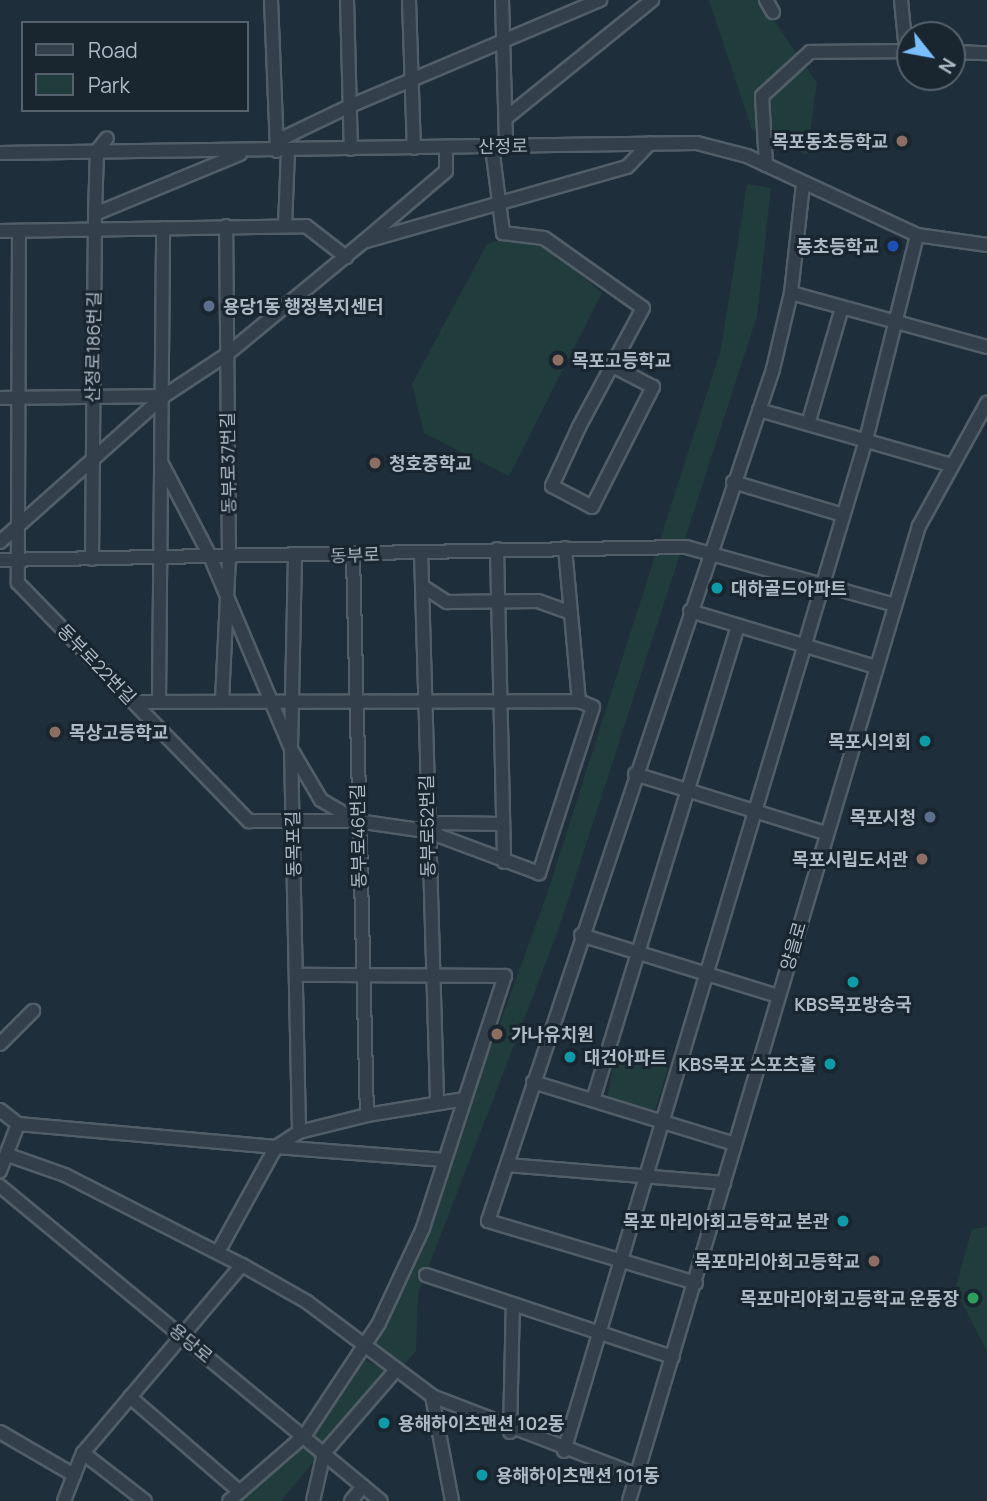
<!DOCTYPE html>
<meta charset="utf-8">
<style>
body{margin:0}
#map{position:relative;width:987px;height:1501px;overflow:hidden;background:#1f2e3b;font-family:Manrope,"Noto Sans KR",sans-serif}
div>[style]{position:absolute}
.green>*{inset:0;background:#213c3c}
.roads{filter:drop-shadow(2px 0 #515e68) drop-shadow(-2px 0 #515e68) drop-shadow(0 2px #515e68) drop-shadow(0 -2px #515e68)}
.minor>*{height:12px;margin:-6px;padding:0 6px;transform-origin:6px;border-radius:6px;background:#33404b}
.dots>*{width:19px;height:19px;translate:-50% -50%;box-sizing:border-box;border:4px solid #19252f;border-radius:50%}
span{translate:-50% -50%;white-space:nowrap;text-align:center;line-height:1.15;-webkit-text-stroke:6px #19252f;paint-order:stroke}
.poi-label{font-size:18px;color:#aebbc7;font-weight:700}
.right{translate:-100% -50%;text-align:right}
.left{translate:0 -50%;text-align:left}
.street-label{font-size:18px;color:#aebbc7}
.legend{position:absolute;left:21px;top:21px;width:228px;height:91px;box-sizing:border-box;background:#19252f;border:2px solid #55616c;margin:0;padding:9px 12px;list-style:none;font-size:21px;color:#aebbc7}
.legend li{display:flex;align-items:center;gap:14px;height:35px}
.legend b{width:35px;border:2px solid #55616c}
.north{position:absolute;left:896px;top:21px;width:70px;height:70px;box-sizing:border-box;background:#19252f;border:2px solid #55616c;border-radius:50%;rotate:121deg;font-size:19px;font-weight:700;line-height:28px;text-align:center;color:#aebbc7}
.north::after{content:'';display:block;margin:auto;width:24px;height:32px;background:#7bbeff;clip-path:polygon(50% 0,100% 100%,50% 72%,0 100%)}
</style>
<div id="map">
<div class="green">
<i style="clip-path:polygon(709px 0,760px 0,817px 83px,807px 155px,752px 130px)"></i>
<i style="clip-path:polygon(747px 184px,771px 188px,757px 316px,558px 931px,418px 1294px,416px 1351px,402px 1367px,371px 1345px,423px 1234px,547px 894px,721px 349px)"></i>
<i style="clip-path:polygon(511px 237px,538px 239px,602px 293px,509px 476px,424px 433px,412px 384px,487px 244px)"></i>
<i style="clip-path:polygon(616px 1049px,669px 1065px,655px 1110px,607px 1099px)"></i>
<i style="clip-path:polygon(987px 1227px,987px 1352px,955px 1289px,972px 1229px)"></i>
<i style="clip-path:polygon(365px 1359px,387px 1372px,281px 1501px,235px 1501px,305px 1443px)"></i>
</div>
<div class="roads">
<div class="minor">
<i style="left:271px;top:0;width:147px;rotate:87.7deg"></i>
<i style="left:347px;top:0;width:149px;rotate:88.5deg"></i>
<i style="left:409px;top:0;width:148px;rotate:88.1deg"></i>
<i style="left:502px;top:0;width:146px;rotate:88.4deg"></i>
<i style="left:766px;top:0;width:14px;rotate:60deg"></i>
<i style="left:901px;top:0;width:51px;rotate:84.4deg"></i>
<i style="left:952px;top:52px;width:35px;rotate:2deg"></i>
<i style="left:506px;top:118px;width:188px;rotate:-38.9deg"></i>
<i style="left:492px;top:147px;width:87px;rotate:82.7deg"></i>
<i style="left:503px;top:233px;width:41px;rotate:7deg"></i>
<i style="left:544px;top:238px;width:121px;rotate:35.3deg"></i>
<i style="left:643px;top:308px;width:135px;rotate:118.3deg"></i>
<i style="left:579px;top:427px;width:65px;rotate:114.6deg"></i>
<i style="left:552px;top:486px;width:45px;rotate:27.7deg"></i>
<i style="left:592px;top:507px;width:135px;rotate:-63.1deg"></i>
<i style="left:653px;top:387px;width:45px;rotate:-152.3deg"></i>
<i style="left:277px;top:151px;width:13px;rotate:-72deg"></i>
<i style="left:281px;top:139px;width:76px;rotate:-25.6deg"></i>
<i style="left:350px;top:106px;width:272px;rotate:-23deg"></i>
<i style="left:0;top:153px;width:697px;rotate:-0.82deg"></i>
<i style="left:697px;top:143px;width:52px;rotate:14.6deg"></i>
<i style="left:747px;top:156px;width:187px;rotate:24.9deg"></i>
<i style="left:917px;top:235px;width:71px;rotate:8.1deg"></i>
<i style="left:766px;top:165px;width:69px;rotate:-93.3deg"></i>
<i style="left:762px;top:96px;width:65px;rotate:-42.5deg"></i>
<i style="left:810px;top:52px;width:100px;rotate:-0.6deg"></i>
<i style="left:95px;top:214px;width:157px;rotate:-22.5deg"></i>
<i style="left:285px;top:226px;width:75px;rotate:-87.7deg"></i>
<i style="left:0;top:231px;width:306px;rotate:-0.9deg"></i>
<i style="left:306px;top:226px;width:51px;rotate:37.8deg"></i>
<i style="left:19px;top:231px;width:352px;rotate:90.2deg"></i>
<i style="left:18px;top:583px;width:332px;rotate:45.9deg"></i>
<i style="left:249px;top:821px;width:108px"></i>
<i style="left:357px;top:821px;width:70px;rotate:8.2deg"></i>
<i style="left:426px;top:831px;width:17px;rotate:-28deg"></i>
<i style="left:441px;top:823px;width:62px;rotate:0.9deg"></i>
<i style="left:363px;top:242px;width:109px;rotate:-40.5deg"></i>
<i style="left:446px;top:171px;width:24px;rotate:-90deg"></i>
<i style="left:791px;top:293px;width:203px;rotate:15.4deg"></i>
<i style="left:0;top:398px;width:164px;rotate:-0.7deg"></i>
<i style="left:759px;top:410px;width:200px;rotate:16deg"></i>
<i style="left:808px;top:424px;width:121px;rotate:-73.7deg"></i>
<i style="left:161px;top:462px;width:106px;rotate:62.5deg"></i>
<i style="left:210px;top:556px;width:209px;rotate:67.2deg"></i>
<i style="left:291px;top:749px;width:59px;rotate:59.5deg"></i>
<i style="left:321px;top:800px;width:42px;rotate:30.3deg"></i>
<i style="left:733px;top:482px;width:115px;rotate:16.7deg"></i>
<i style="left:0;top:542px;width:220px;rotate:-41.7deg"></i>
<i style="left:164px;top:396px;width:74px;rotate:-33.5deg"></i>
<i style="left:226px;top:355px;width:178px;rotate:-39.5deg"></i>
<i style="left:363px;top:242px;width:274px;rotate:-15.9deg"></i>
<i style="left:627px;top:167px;width:33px;rotate:-46deg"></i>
<i style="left:565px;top:548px;width:154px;rotate:84.8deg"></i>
<i style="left:497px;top:549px;width:313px;rotate:88.7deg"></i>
<i style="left:421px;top:552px;width:547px;rotate:88.32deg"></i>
<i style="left:295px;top:556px;width:193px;rotate:91.2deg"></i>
<i style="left:291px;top:749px;width:383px;rotate:88.8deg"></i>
<i style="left:353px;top:556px;width:559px;rotate:88.57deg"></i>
<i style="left:92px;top:559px;width:345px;rotate:-89.5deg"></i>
<i style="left:95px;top:214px;width:63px;rotate:-88.2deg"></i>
<i style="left:97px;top:151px;width:16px;rotate:-52deg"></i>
<i style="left:0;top:560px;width:686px;rotate:-1.09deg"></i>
<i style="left:686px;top:547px;width:217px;rotate:15.5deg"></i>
<i style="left:422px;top:586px;width:30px;rotate:33deg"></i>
<i style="left:447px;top:602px;width:91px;rotate:-0.6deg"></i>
<i style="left:538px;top:601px;width:35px;rotate:20deg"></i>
<i style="left:690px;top:611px;width:194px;rotate:16.8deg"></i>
<i style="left:222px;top:700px;width:144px;rotate:-87.2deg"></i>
<i style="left:229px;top:556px;width:330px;rotate:-90.5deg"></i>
<i style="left:135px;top:702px;width:444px;rotate:-0.1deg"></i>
<i style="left:579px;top:701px;width:15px;rotate:23deg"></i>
<i style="left:593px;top:707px;width:175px;rotate:108deg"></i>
<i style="left:539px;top:873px;width:121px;rotate:-159.6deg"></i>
<i style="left:159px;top:702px;width:474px;rotate:-89.5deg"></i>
<i style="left:635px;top:774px;width:200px;rotate:17.2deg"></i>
<i style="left:581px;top:935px;width:206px;rotate:17.2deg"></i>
<i style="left:0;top:1044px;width:47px;rotate:-45deg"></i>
<i style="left:533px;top:1082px;width:211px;rotate:17.1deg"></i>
<i style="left:593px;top:1100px;width:496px;rotate:-73deg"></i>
<i style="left:0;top:1110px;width:23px;rotate:38deg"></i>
<i style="left:18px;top:1124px;width:259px;rotate:5.1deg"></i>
<i style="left:276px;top:1147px;width:27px;rotate:-33deg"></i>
<i style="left:299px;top:1132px;width:70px;rotate:-14deg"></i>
<i style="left:367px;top:1115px;width:99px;rotate:-9.3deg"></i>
<i style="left:8px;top:1155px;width:60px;rotate:19.3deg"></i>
<i style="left:65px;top:1175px;width:199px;rotate:27deg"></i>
<i style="left:242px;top:1265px;width:75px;rotate:29.6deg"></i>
<i style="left:307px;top:1302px;width:156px;rotate:36.9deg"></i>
<i style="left:432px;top:1396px;width:220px;rotate:21.1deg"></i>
<i style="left:507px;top:1165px;width:218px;rotate:4.7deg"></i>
<i style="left:0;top:1171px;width:50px;rotate:-69deg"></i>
<i style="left:0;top:1186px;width:494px;rotate:39.6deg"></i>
<i style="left:218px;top:1252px;width:120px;rotate:-61.1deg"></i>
<i style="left:276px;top:1147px;width:169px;rotate:4.4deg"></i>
<i style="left:426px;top:1275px;width:260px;rotate:18.4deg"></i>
<i style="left:696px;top:1283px;width:217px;rotate:-163.4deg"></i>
<i style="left:488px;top:1221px;width:898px;rotate:-71.5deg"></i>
<i style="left:773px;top:369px;width:78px;rotate:-76.7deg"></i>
<i style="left:791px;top:293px;width:110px;rotate:-83.7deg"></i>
<i style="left:432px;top:1396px;width:107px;rotate:79.2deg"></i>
<i style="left:130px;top:1397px;width:145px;rotate:40.8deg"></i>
<i style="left:0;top:1432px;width:86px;rotate:30.2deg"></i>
<i style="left:74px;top:1475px;width:24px;rotate:-68deg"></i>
<i style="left:83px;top:1453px;width:246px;rotate:-49.8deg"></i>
<i style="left:510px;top:1432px;width:128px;rotate:-88.7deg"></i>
<i style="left:564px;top:1451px;width:1055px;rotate:-73.37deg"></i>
<i style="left:866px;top:440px;width:211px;rotate:-76deg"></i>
<i style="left:83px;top:1453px;width:78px;rotate:37.7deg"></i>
<i style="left:64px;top:1501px;width:28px;rotate:-69deg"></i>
<i style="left:229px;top:1501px;width:101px;rotate:-41deg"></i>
<i style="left:305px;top:1435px;width:134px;rotate:-56.5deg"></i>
<i style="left:379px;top:1323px;width:105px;rotate:-65.1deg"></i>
<i style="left:423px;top:1228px;width:265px;rotate:-72deg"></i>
<i style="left:505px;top:976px;width:209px;rotate:-179.7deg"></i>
<i style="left:313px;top:1501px;width:49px;rotate:-77.1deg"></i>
<i style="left:324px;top:1453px;width:108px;rotate:-49.1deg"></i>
<i style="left:351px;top:1501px;width:19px;rotate:-51deg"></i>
<i style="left:629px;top:1501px;width:1017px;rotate:-73.44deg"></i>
<i style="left:919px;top:526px;width:141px;rotate:-61.1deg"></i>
</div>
</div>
<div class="dots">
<i style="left:902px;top:141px;background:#8d6e63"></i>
<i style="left:893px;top:246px;background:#1a4fb4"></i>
<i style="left:209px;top:306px;background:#5c6f8a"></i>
<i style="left:558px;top:360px;background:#8d6e63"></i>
<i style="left:375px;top:463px;background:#8d6e63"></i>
<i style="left:717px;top:588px;background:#0f9aa8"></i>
<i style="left:55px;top:732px;background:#8d6e63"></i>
<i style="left:925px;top:741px;background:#0f9aa8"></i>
<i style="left:930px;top:817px;background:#5c6f8a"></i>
<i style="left:922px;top:859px;background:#8d6e63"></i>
<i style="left:853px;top:982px;background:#0f9aa8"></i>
<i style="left:497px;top:1034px;background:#8d6e63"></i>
<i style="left:570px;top:1057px;background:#0f9aa8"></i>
<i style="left:830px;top:1064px;background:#0f9aa8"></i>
<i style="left:843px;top:1221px;background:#0f9aa8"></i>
<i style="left:874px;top:1261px;background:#8d6e63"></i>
<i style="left:973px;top:1298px;background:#2e9e5b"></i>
<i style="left:384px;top:1423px;background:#0f9aa8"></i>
<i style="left:482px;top:1475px;background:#0f9aa8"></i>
</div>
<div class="poi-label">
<span class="right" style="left:888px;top:141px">목포동초등학교</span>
<span class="right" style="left:879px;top:246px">동초등학교</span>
<span class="left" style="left:223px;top:306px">용당1동 행정복지센터</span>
<span class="left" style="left:572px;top:360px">목포고등학교</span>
<span class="left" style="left:389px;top:463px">청호중학교</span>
<span class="left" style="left:731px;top:588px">대하골드아파트</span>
<span class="left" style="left:69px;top:732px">목상고등학교</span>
<span class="right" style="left:911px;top:741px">목포시의회</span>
<span class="right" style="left:916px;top:817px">목포시청</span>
<span class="right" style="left:908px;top:859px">목포시립도서관</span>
<span style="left:853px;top:1004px">KBS목포방송국</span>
<span class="left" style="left:511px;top:1034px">가나유치원</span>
<span class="left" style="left:584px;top:1057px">대건아파트</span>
<span class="right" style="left:816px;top:1064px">KBS목포 스포츠홀</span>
<span class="right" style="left:829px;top:1221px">목포 마리아회고등학교 본관</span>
<span class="right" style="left:860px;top:1261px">목포마리아회고등학교</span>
<span class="right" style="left:959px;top:1298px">목포마리아회고등학교 운동장</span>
<span class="left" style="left:398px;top:1423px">용해하이츠맨션 102동</span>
<span class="left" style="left:496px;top:1475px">용해하이츠맨션 101동</span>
</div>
<div class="street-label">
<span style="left:503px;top:146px;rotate:-1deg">산정로</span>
<span style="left:93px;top:347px;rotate:-89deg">산정로186번길</span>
<span style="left:228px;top:463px;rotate:-91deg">동부로37번길</span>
<span style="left:355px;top:555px;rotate:-2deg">동부로</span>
<span style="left:97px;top:664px;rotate:46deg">동부로22번길</span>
<span style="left:427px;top:826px;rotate:-91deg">동부로52번길</span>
<span style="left:358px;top:836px;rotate:-91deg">동부로46번길</span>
<span style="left:293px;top:844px;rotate:-91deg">동목포길</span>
<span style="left:793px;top:946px;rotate:-74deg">양을로</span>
<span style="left:191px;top:1343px;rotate:40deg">용당로</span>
</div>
<ul class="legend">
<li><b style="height:9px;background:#33404b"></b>Road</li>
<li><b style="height:19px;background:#213c3c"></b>Park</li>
</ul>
<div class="north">N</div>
</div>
